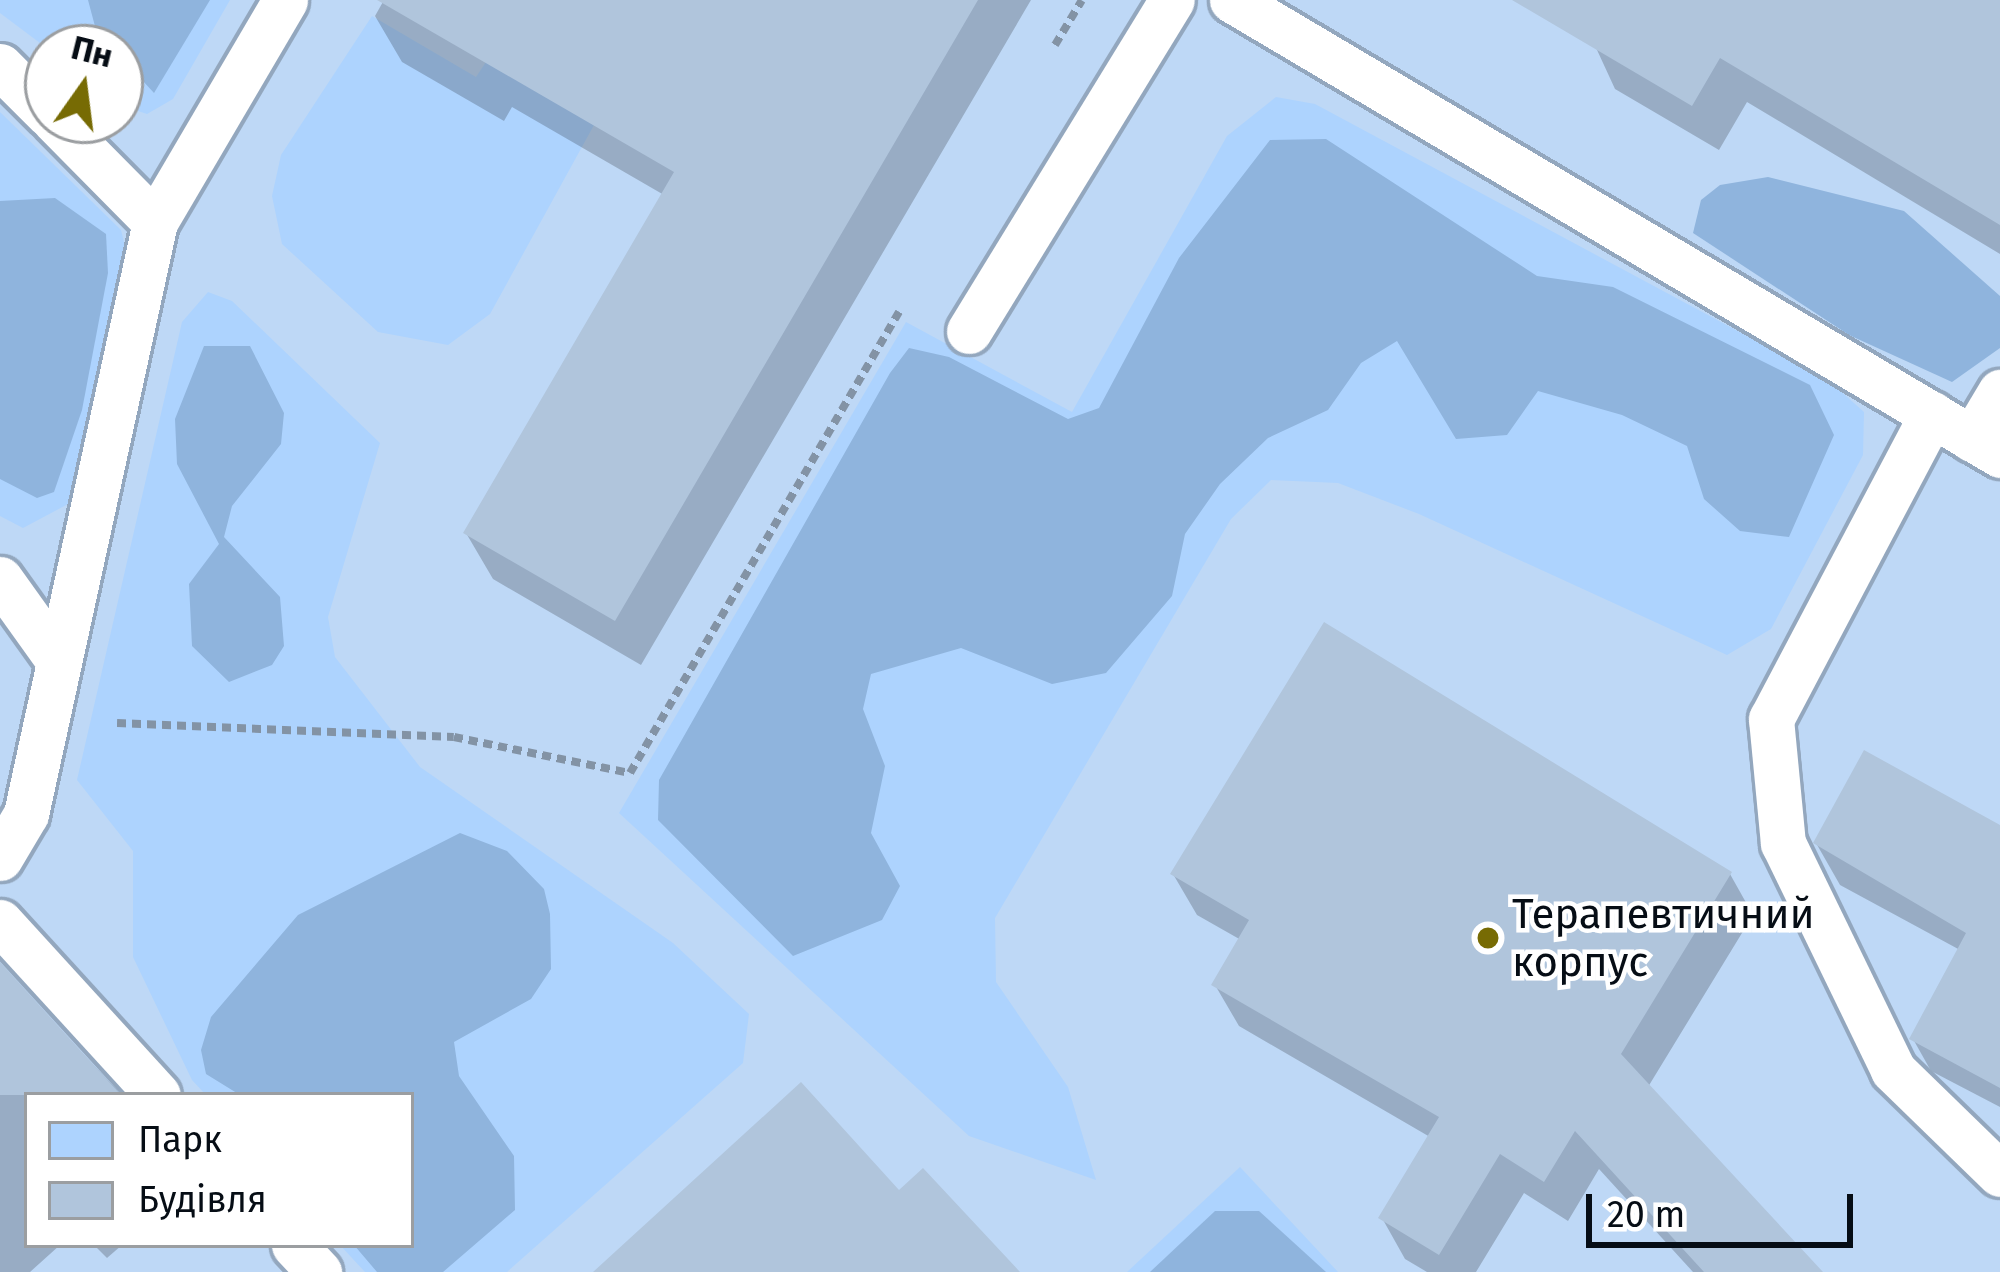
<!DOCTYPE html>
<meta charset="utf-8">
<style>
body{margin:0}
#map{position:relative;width:2000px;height:1272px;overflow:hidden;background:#cde2fa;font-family:"Fira Sans",sans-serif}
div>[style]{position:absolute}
.built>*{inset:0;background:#bed8f6}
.green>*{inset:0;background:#add3fe}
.forest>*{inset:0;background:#8fb4dd}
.shadow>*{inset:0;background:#0003}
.building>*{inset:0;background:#b0c5dc}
.path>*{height:8px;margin-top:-4px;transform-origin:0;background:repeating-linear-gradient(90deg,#8393a5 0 9px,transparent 0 15px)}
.roads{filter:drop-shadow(3px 0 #93a7be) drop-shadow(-3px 0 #93a7be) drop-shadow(0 3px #93a7be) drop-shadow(0 -3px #93a7be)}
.service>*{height:45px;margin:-22.5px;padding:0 22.5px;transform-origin:22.5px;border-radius:22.5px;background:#fff}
.dots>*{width:33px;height:33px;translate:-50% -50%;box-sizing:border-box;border:6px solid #fff;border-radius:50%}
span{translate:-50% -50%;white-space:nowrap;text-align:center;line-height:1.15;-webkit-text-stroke:9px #fff;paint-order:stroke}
.poi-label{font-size:42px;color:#060d15}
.left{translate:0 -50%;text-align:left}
.legend{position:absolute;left:24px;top:1092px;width:390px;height:156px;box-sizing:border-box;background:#fff;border:3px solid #9b9ea1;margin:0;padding:15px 21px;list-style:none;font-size:36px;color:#060d15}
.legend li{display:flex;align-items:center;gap:24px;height:60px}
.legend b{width:60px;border:3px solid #9b9ea1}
.north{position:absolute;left:24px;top:24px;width:120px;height:120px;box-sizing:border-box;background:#fff;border:3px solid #9b9ea1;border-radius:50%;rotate:14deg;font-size:33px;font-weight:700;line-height:48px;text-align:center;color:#060d15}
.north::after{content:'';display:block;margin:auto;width:42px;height:54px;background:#776b04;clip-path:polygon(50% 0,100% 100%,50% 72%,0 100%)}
.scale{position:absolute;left:1586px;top:1194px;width:267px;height:54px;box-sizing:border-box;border:6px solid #060d15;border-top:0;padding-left:15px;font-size:36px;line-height:42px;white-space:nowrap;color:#060d15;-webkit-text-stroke:9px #fff;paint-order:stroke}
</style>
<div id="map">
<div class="built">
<i style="clip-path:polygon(evenodd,0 0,2000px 0,2000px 1272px,0 1272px,0 0,48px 48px,120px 48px,120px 120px,48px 120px,48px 48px,0 0,27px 1095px,411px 1095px,411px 1245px,27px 1245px,27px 1095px)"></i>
</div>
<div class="green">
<i style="clip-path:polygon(0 0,230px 0,173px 99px,147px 114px,120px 105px,120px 48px,48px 49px,0 13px)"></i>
<i style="clip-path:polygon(372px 16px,476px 77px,486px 62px,594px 125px,490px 314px,448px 345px,378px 332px,282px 244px,272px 196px,281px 155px)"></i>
<i style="clip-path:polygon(1276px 97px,1315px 104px,1827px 379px,1864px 412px,1863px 455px,1771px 629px,1727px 655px,1419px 514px,1338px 483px,1271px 480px,1231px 519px,995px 918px,996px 982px,1068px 1087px,1096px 1180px,969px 1136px,619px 813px,906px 322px,1072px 412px,1227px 136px)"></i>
<i style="clip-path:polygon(0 112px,121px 230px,128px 259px,70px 503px,23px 528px,0 516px)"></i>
<i style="clip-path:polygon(208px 292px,232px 301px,380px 443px,328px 617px,335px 657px,420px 767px,673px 943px,749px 1014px,743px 1063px,507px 1272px,365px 1272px,340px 1245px,411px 1245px,411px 1095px,206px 1095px,192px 1080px,133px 957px,133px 851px,77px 780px,182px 322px)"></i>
<i style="clip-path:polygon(1240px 1167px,1338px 1272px,1127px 1272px)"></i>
</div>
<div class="forest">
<i style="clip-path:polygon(88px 0,210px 0,154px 93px,96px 30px)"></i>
<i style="clip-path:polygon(1326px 139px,1537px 276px,1613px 287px,1810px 385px,1834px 435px,1789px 537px,1740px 531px,1704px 499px,1687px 446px,1622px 415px,1538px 391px,1507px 435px,1456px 439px,1397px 341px,1361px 363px,1328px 410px,1268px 438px,1220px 484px,1185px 534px,1172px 596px,1106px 673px,1052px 684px,961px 648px,871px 674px,863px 709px,885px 766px,871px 833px,900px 886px,882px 920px,793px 956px,658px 820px,659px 780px,890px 373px,909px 348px,949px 357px,1068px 419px,1099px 408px,1179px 258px,1270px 140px)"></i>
<i style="clip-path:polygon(1768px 177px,1904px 211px,2000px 296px,2000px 348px,1952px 382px,1849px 335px,1693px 233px,1701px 200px,1720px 185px)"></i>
<i style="clip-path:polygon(55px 198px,106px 234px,108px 273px,82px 410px,54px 492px,37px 498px,0 479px,0 201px)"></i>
<i style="clip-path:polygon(204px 346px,250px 346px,284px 413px,281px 444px,232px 506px,224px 537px,280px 597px,284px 646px,272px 665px,229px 682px,192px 646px,189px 584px,219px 544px,177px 464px,175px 419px)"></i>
<i style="clip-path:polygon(460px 833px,507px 851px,544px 889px,550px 914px,551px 969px,531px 999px,454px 1042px,459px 1076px,514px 1156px,515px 1210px,443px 1272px,377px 1272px,354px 1245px,411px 1245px,411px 1095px,240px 1095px,206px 1074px,201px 1050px,211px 1017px,298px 915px)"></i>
<i style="clip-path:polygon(1215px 1211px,1259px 1211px,1326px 1272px,1150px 1272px)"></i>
</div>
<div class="shadow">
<i style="clip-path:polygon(384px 0,1031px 0,641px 665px,493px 579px,466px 533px,664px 195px,512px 107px,504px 121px,402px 62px,375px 16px)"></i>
<i style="clip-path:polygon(1574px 0,2000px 0,2000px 254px,1747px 102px,1719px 150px,1615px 89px)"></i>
<i style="clip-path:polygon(2000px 829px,2000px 1107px,1931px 1071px,1913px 1039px,1960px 950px,1840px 885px,1816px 843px)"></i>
<i style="clip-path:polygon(1173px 874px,1730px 874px,1753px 915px,1648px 1087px,1818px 1272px,1693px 1272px,1599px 1169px,1568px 1221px,1524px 1193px,1476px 1272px,1427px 1272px,1405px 1259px,1382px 1218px,1430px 1137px,1239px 1026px,1215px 985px,1241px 940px,1197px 915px)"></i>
<i style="clip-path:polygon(22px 990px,122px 1095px,27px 1095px,27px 1245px,60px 1245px,30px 1272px,0 1272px,0 1010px)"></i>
<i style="clip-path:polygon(94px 1245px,122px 1245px,107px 1258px)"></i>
</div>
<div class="building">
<i style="clip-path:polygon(377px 0,978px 0,615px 621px,463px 533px,674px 172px)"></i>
<i style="clip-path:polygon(1512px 0,2000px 0,2000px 225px,1720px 58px,1692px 106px)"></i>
<i style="clip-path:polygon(1324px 622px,1732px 872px,1621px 1054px,1823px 1272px,1704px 1272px,1575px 1131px,1544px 1182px,1500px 1154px,1439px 1255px,1378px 1218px,1439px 1117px,1211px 985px,1249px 920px,1170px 874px)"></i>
<i style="clip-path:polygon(1864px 750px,2000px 825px,2000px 1088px,1909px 1039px,1966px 933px,1813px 843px)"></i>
<i style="clip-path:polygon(0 962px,121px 1095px,0 1095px)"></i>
<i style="clip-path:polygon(801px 1082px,899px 1190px,923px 1168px,1020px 1272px,593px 1272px)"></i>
</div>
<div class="path">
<i style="left:1055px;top:45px;width:52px;rotate:-59deg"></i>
<i style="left:117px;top:723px;width:337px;rotate:2.4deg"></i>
<i style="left:454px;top:737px;width:180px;rotate:11.6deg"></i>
<i style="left:630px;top:773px;width:534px;rotate:-59.74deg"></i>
</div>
<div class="roads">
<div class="service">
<i style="left:1232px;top:0;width:893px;rotate:30.64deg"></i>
<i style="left:0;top:66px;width:68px;rotate:45deg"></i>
<i style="left:54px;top:120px;width:144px;rotate:45.3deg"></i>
<i style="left:969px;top:331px;width:388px;rotate:-58.5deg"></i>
<i style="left:1932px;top:414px;width:345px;rotate:117.8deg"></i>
<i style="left:1771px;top:719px;width:125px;rotate:84.5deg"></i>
<i style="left:1783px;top:843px;width:252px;rotate:64.1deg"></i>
<i style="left:1893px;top:1070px;width:149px;rotate:44.2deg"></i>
<i style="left:1972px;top:439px;width:55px;rotate:-59.2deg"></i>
<i style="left:0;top:579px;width:100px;rotate:54.4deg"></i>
<i style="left:0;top:858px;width:51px;rotate:-59.4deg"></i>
<i style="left:26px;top:814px;width:606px;rotate:-77.71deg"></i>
<i style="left:155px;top:222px;width:257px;rotate:-59.6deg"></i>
<i style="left:0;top:922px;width:234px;rotate:47.6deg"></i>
<i style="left:294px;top:1245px;width:37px;rotate:47deg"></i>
</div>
</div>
<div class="dots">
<i style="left:1488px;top:938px;background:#776b04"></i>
</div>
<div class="poi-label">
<span class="left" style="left:1512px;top:938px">Терапевтичний<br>корпус</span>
</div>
<ul class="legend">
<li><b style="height:33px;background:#add3fe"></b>Парк</li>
<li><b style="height:33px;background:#b0c5dc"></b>Будівля</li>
</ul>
<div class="north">Пн</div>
<div class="scale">20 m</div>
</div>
